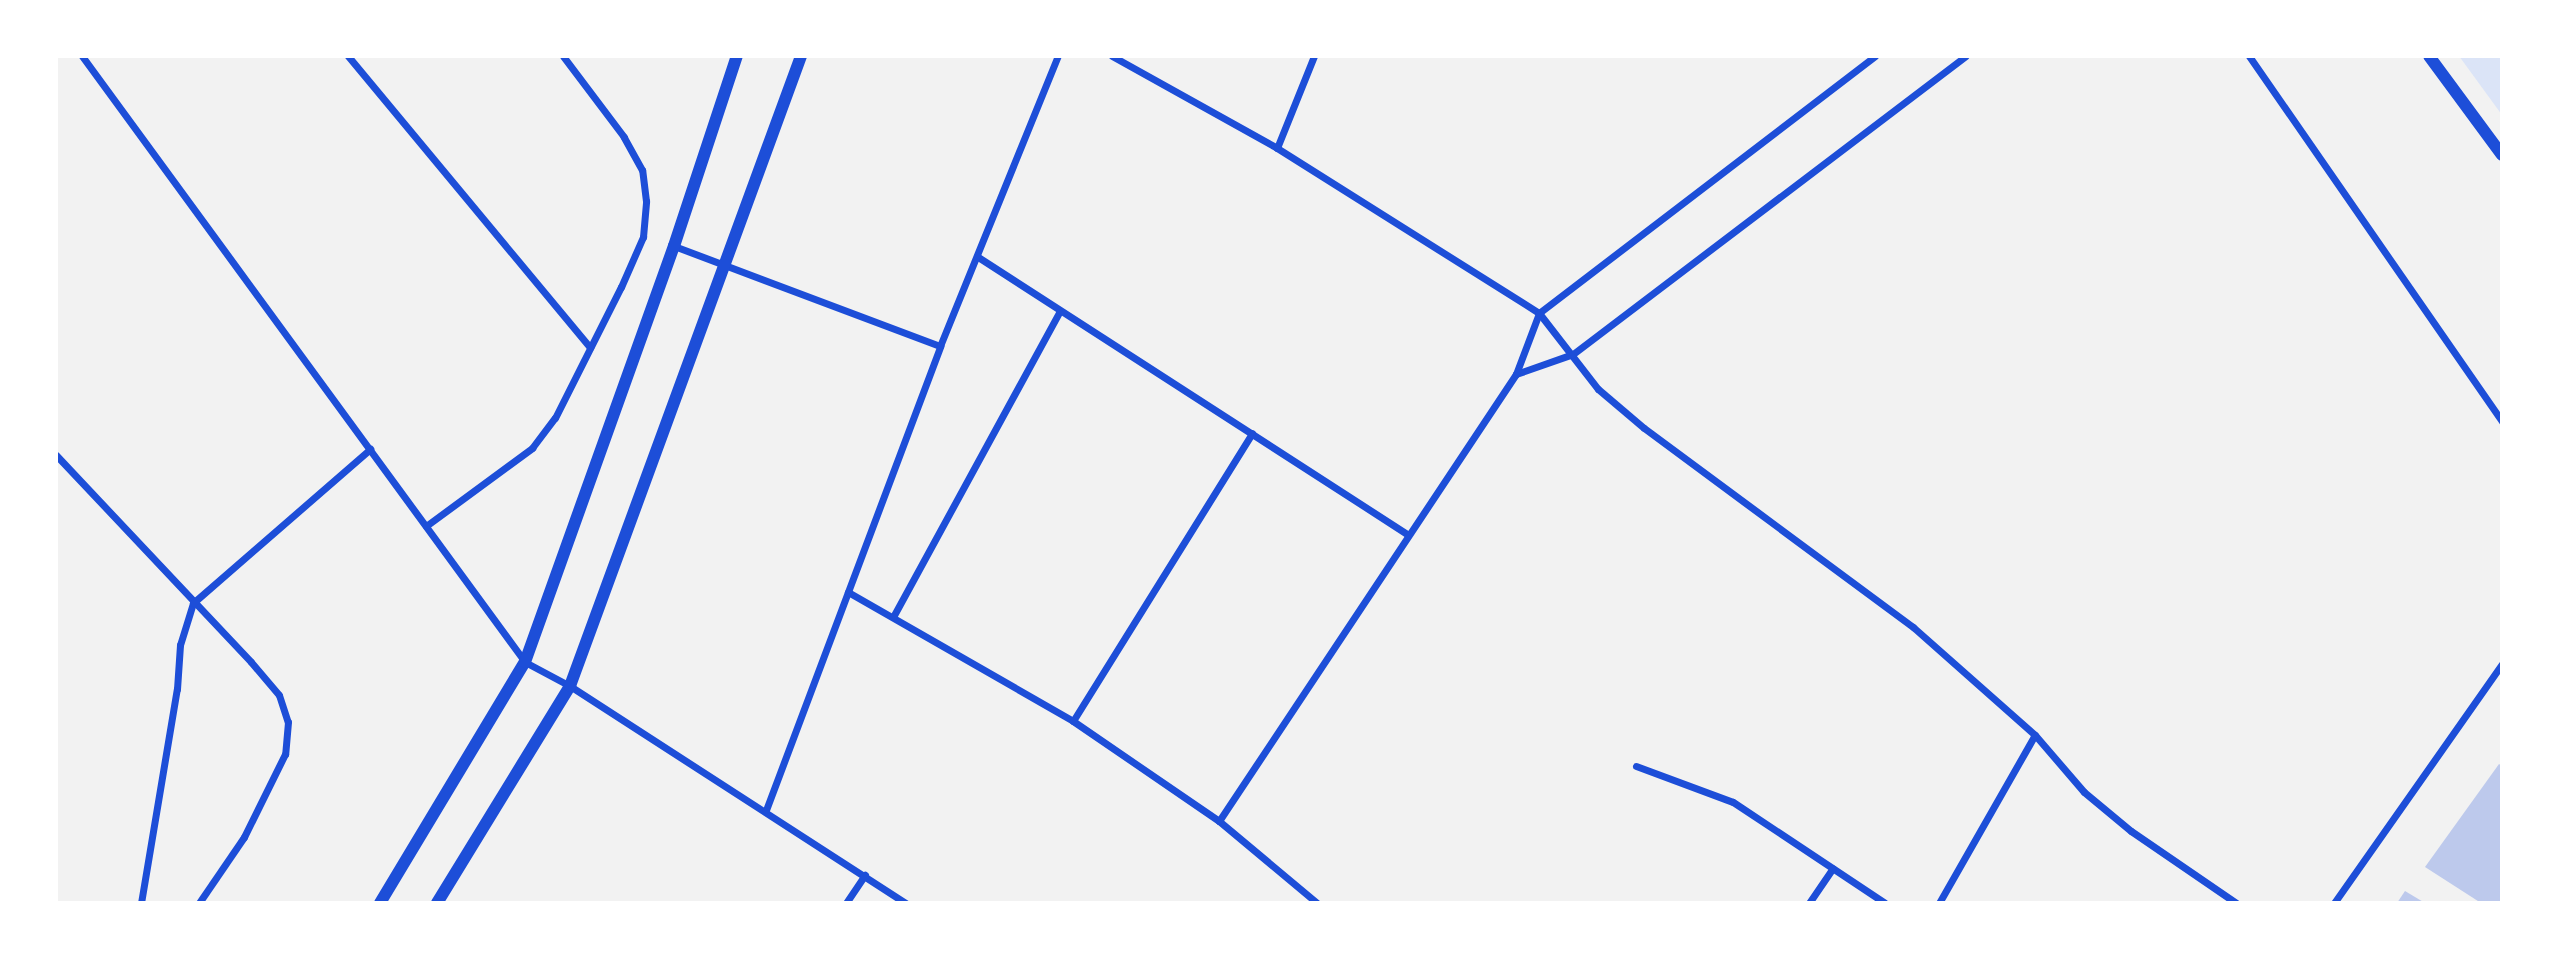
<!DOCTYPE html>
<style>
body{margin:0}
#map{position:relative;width:2558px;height:959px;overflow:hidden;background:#f2f2f2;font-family:Raleway,sans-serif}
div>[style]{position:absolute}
.green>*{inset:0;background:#dbe4f7}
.building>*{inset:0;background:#bdc9ec}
.minor>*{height:7px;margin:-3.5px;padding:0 3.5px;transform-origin:3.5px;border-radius:3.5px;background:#1d4ed8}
.tertiary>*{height:12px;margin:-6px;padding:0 6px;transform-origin:6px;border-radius:6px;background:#1d4ed8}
span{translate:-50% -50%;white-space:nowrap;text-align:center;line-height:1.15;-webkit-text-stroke:5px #fff;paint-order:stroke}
.frame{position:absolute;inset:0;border:58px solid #fff;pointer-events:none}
</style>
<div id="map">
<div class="green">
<i style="clip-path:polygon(2459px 56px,2502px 56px,2502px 115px)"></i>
</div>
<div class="building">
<i style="clip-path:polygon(2499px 764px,2502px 766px,2502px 903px,2481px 903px,2425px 867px)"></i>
<i style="clip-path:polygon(2405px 891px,2425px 903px,2397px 903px)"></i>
</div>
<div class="minor">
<i style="left:82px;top:56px;width:751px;rotate:53.83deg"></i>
<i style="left:525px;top:662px;width:51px;rotate:28.1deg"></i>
<i style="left:570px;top:686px;width:400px;rotate:32.9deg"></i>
<i style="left:348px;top:56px;width:379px;rotate:50.3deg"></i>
<i style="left:1112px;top:56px;width:189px;rotate:29.1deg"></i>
<i style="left:1277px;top:148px;width:310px;rotate:32.2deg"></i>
<i style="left:1539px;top:313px;width:96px;rotate:52.2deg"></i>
<i style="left:1598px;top:389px;width:60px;rotate:40.3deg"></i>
<i style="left:1644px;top:428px;width:335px;rotate:36.5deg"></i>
<i style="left:1913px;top:627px;width:163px;rotate:41.5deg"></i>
<i style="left:2035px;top:735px;width:75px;rotate:49.3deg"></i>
<i style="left:2084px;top:792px;width:61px;rotate:39.7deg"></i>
<i style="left:2131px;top:831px;width:127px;rotate:34.4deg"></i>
<i style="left:2249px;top:56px;width:445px;rotate:55.3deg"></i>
<i style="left:1277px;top:148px;width:99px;rotate:-68.1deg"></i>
<i style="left:674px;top:246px;width:284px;rotate:20.6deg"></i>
<i style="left:978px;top:257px;width:511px;rotate:32.85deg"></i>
<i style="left:1516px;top:374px;width:60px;rotate:-19.3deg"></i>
<i style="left:1573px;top:354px;width:493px;rotate:-37.2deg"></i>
<i style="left:56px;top:455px;width:284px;rotate:46.7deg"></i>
<i style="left:251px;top:662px;width:43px;rotate:49.7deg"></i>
<i style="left:279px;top:695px;width:28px;rotate:72deg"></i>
<i style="left:288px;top:722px;width:32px;rotate:95deg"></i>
<i style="left:285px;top:754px;width:93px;rotate:116.3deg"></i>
<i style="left:244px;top:837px;width:80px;rotate:124.3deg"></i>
<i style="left:426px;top:526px;width:132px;rotate:-36.3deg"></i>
<i style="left:532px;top:448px;width:38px;rotate:-53deg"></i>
<i style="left:555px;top:418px;width:147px;rotate:-63.3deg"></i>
<i style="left:621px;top:287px;width:55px;rotate:-66.3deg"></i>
<i style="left:643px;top:237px;width:36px;rotate:-85deg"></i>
<i style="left:646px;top:201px;width:31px;rotate:-97deg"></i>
<i style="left:642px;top:170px;width:38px;rotate:-119deg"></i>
<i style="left:624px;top:137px;width:101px;rotate:-127deg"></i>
<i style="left:848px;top:592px;width:259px;rotate:29.8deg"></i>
<i style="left:1073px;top:721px;width:177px;rotate:34.4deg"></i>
<i style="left:1219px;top:821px;width:128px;rotate:39.9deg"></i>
<i style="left:893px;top:617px;width:347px;rotate:-61.4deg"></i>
<i style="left:1073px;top:721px;width:339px;rotate:-58.1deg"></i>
<i style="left:1636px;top:766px;width:103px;rotate:20.4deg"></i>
<i style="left:1733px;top:802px;width:182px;rotate:33.6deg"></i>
<i style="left:766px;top:810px;width:496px;rotate:-69.4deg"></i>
<i style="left:940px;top:346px;width:313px;rotate:-67.9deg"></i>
<i style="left:1219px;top:821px;width:537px;rotate:-56.4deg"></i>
<i style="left:1516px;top:374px;width:65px;rotate:-69.3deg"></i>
<i style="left:1539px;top:313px;width:423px;rotate:-37.4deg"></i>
<i style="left:141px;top:903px;width:217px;rotate:-80.5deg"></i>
<i style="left:177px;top:689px;width:44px;rotate:-86.1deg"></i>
<i style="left:180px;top:645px;width:44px;rotate:-72.8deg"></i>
<i style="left:193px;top:603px;width:235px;rotate:-41deg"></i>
<i style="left:846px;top:903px;width:34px;rotate:-56deg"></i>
<i style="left:1809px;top:903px;width:42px;rotate:-55.6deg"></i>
<i style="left:1939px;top:903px;width:193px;rotate:-60.3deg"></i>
<i style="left:2334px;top:903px;width:292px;rotate:-54.9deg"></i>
</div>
<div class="tertiary">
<i style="left:2429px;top:56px;width:123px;rotate:53.6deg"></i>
<i style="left:380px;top:903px;width:281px;rotate:-59deg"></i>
<i style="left:525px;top:662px;width:442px;rotate:-70.3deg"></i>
<i style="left:674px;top:246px;width:200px;rotate:-71.7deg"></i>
<i style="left:437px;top:903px;width:255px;rotate:-58.5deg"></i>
<i style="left:570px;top:686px;width:671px;rotate:-69.86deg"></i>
</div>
<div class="frame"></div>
</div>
